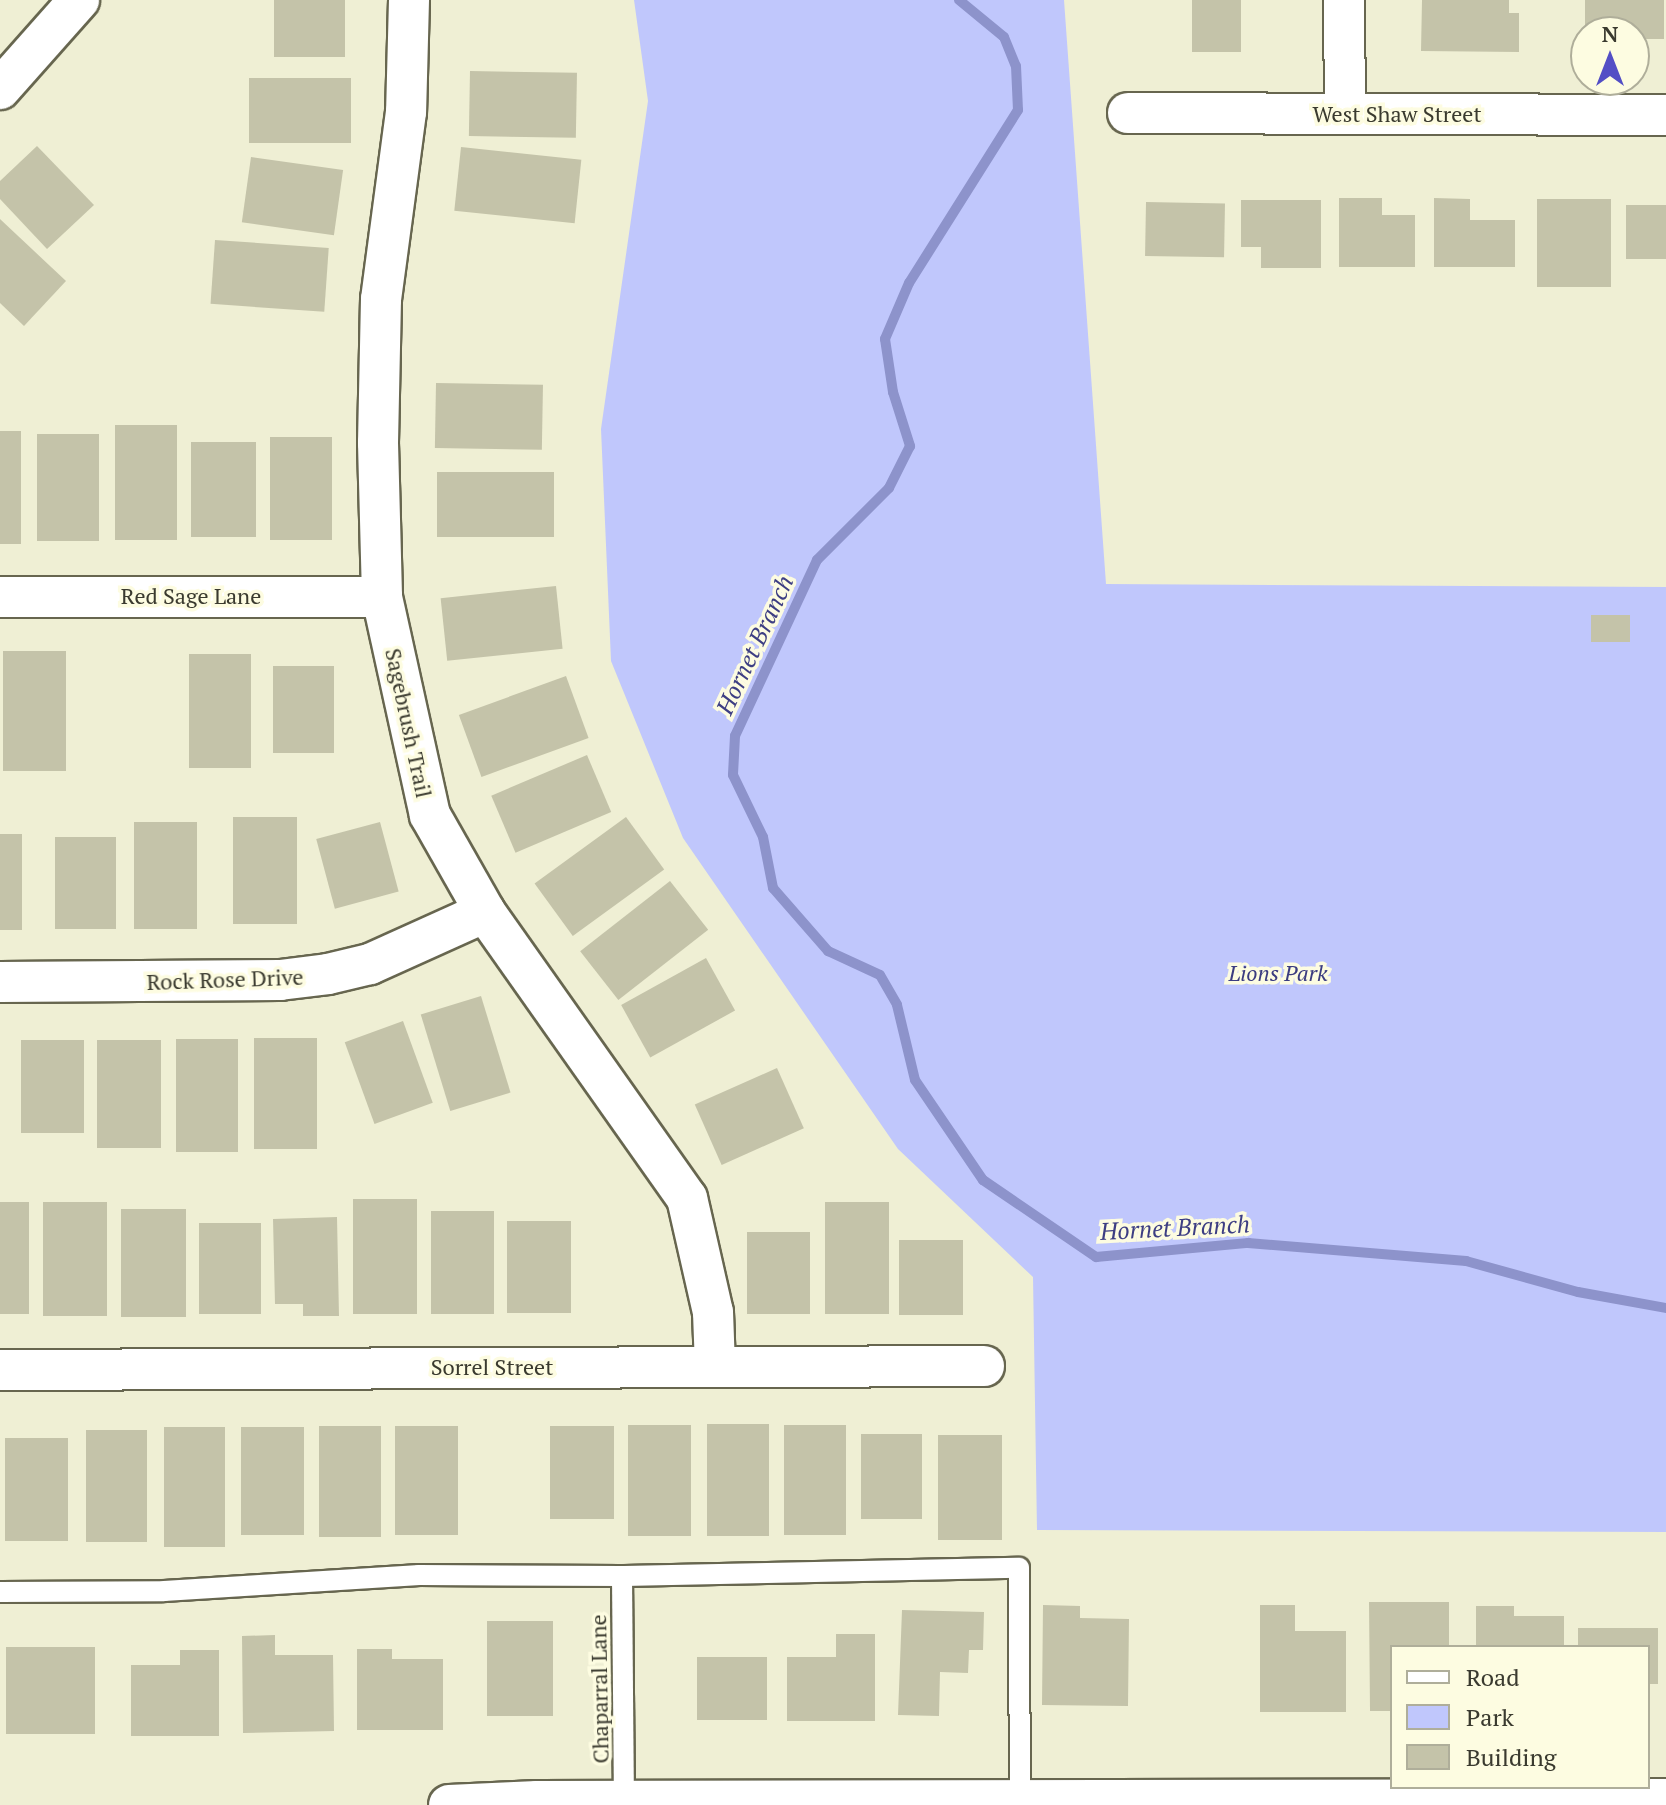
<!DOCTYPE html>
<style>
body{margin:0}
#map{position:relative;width:1666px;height:1805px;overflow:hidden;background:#efefd4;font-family:"PT Serif",serif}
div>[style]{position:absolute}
.green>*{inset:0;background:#c0c7fc}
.stream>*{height:10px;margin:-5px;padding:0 5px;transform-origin:5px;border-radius:5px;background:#8d93cb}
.building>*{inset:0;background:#c4c3a9;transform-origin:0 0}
.roads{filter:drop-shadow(2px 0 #67664f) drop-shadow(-2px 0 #67664f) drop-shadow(0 2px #67664f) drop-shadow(0 -2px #67664f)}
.lane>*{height:20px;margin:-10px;padding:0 10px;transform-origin:10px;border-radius:10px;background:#fff}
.street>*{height:40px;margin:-20px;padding:0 20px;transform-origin:20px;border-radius:20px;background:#fff}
span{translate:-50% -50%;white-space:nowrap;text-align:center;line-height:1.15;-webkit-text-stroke:7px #fdfce1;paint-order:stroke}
.street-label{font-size:22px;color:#3a3a2f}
.park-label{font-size:22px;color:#3b3c80;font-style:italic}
.water-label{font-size:24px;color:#3d3e83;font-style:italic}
.legend{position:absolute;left:1390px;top:1645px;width:260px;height:144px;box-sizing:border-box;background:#fdfce1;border:2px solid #afae9a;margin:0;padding:10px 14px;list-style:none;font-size:24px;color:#3a3a2f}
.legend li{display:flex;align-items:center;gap:16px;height:40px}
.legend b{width:40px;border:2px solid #afae9a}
.north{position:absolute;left:1570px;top:16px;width:80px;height:80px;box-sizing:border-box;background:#fdfce1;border:2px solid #afae9a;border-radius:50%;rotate:0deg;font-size:22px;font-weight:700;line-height:32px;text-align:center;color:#3a3a2f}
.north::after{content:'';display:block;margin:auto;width:28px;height:36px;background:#534ec5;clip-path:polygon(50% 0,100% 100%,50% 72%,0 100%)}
</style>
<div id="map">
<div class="green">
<i style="clip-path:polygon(634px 0,1064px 0,1106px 584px,1666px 587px,1666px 1532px,1037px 1530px,1033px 1277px,898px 1149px,683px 838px,611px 661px,601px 429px,648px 101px)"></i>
</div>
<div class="stream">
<i style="left:959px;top:0;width:58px;rotate:39.4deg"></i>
<i style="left:1004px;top:37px;width:31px;rotate:68deg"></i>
<i style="left:1016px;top:66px;width:44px;rotate:87.4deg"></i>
<i style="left:1018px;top:110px;width:204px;rotate:122.2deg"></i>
<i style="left:909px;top:283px;width:61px;rotate:113.2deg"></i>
<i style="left:885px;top:339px;width:54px;rotate:81.4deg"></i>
<i style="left:893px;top:392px;width:57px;rotate:72.5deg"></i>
<i style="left:910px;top:446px;width:47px;rotate:116.6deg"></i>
<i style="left:889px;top:488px;width:102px;rotate:135deg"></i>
<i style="left:817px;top:560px;width:194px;rotate:115deg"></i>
<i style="left:735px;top:736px;width:39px;rotate:93deg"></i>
<i style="left:733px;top:775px;width:69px;rotate:64.2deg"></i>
<i style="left:763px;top:837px;width:52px;rotate:78.9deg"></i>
<i style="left:773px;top:888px;width:84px;rotate:48.9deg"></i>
<i style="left:828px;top:951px;width:57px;rotate:24.8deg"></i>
<i style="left:880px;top:975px;width:34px;rotate:60deg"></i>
<i style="left:897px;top:1005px;width:77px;rotate:76.5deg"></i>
<i style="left:915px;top:1080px;width:121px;rotate:55.8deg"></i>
<i style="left:983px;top:1180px;width:137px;rotate:34.3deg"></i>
<i style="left:1096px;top:1257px;width:153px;rotate:-5.3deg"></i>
<i style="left:1248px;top:1243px;width:219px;rotate:4.7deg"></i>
<i style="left:1466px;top:1261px;width:116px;rotate:15.5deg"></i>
<i style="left:1578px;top:1292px;width:89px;rotate:10.3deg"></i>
</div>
<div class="building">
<i style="left:274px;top:0;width:71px;height:57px"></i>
<i style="left:1192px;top:0;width:49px;height:52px"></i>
<i style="clip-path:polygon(1422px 0,1509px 0,1509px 13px,1519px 13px,1519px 52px,1421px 51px)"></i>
<i style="clip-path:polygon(1585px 0,1664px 0,1664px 39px,1634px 39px,1634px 32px,1585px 32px)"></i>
<i style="left:470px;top:71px;width:107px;height:65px;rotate:1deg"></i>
<i style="left:249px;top:78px;width:102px;height:65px"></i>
<i style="clip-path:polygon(37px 146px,94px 205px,47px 249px,0 199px,0 181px)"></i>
<i style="left:461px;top:147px;width:121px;height:64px;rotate:6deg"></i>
<i style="left:251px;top:157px;width:93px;height:66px;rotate:8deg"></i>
<i style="clip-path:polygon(1339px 198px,1382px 198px,1382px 215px,1415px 215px,1415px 267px,1339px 267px)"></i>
<i style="clip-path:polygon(1434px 198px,1470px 199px,1470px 220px,1515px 220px,1515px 267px,1434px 267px)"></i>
<i style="left:1537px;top:199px;width:74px;height:88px"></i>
<i style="clip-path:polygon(1241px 200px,1321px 200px,1321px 268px,1261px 268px,1261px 247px,1241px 247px)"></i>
<i style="left:1146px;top:202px;width:79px;height:54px;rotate:1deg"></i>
<i style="left:1626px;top:205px;width:40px;height:54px"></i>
<i style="clip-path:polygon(0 219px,66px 281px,24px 326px,0 303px)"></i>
<i style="left:215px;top:240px;width:114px;height:64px;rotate:4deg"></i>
<i style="left:436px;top:383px;width:107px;height:65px;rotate:1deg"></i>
<i style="left:115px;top:425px;width:62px;height:115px"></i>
<i style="left:0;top:431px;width:21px;height:113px"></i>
<i style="left:37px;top:434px;width:62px;height:107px"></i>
<i style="left:270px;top:437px;width:62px;height:103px"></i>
<i style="left:191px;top:442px;width:65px;height:95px"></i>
<i style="left:437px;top:472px;width:117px;height:65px"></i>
<i style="left:556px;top:586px;width:63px;height:116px;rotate:84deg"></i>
<i style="left:1591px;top:615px;width:39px;height:27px"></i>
<i style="left:3px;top:651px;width:63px;height:120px"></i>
<i style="left:189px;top:654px;width:62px;height:114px"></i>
<i style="left:273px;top:666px;width:61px;height:87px"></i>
<i style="left:566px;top:676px;width:66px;height:114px;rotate:70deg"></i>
<i style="left:587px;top:755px;width:62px;height:104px;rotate:67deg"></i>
<i style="left:233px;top:817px;width:64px;height:107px"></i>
<i style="left:626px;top:817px;width:65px;height:113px;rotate:54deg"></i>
<i style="left:134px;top:822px;width:63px;height:107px"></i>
<i style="left:380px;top:822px;width:72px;height:66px;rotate:75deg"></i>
<i style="left:0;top:834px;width:22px;height:96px"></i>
<i style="left:55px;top:837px;width:61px;height:92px"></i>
<i style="left:670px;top:881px;width:62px;height:114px;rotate:52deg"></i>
<i style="left:706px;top:958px;width:60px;height:97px;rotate:61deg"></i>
<i style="left:481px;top:996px;width:101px;height:63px;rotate:73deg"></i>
<i style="left:403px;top:1021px;width:87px;height:62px;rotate:70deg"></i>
<i style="left:254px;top:1038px;width:63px;height:111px"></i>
<i style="left:176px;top:1039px;width:62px;height:113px"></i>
<i style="left:21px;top:1040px;width:63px;height:93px"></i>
<i style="left:97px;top:1040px;width:64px;height:108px"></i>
<i style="left:777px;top:1068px;width:66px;height:90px;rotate:66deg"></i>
<i style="left:353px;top:1199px;width:64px;height:115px"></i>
<i style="left:0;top:1202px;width:29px;height:112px"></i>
<i style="left:43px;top:1202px;width:64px;height:114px"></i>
<i style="left:825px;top:1202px;width:64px;height:112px"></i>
<i style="left:121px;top:1209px;width:65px;height:108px"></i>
<i style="left:431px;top:1211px;width:63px;height:103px"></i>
<i style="clip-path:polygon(337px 1217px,339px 1316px,303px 1316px,303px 1304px,275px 1304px,273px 1219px)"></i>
<i style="left:507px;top:1221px;width:64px;height:92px"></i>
<i style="left:199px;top:1223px;width:62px;height:91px"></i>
<i style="left:747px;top:1232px;width:63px;height:82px"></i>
<i style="left:899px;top:1240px;width:64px;height:75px"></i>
<i style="left:707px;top:1424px;width:62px;height:112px"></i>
<i style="left:628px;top:1425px;width:63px;height:111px"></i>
<i style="left:784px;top:1425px;width:62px;height:110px"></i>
<i style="left:319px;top:1426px;width:62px;height:111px"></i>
<i style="left:395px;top:1426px;width:63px;height:109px"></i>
<i style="left:550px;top:1426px;width:64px;height:93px"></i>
<i style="left:225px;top:1427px;width:120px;height:61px;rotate:90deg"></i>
<i style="left:241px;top:1427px;width:63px;height:108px"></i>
<i style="left:86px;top:1430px;width:61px;height:112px"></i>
<i style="left:861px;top:1434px;width:61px;height:85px"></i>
<i style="left:938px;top:1435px;width:64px;height:105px"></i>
<i style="left:5px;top:1438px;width:63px;height:103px"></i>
<i style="clip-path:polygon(1369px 1602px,1449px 1602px,1449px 1647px,1392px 1647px,1392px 1711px,1370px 1711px)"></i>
<i style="clip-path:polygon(1043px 1605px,1080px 1606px,1080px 1618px,1129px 1619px,1128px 1706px,1042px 1705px)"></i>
<i style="clip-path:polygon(1260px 1605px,1295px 1605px,1295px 1631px,1346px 1631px,1346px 1712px,1260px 1712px)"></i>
<i style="clip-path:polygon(1476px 1606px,1514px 1606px,1514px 1616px,1564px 1616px,1564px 1647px,1476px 1647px)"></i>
<i style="clip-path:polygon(902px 1610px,984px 1612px,983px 1650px,969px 1650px,968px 1673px,940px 1672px,939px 1716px,898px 1715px)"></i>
<i style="left:487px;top:1621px;width:66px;height:95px"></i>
<i style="clip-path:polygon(1578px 1628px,1658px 1628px,1658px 1684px,1648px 1684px,1648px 1647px,1578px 1647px)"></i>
<i style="clip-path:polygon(836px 1634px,875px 1634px,875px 1721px,787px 1721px,787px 1657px,836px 1657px)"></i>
<i style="clip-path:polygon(275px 1635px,275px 1655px,333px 1655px,334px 1731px,243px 1733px,242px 1636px)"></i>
<i style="left:6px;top:1647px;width:89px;height:87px"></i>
<i style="clip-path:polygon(357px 1649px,392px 1649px,392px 1659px,443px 1659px,443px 1730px,357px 1730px)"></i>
<i style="clip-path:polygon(180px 1650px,219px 1650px,219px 1736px,131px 1736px,131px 1665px,180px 1665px)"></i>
<i style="left:697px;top:1657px;width:70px;height:63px"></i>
</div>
<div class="roads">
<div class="lane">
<i style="left:622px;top:1576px;width:225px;rotate:89.5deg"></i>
<i style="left:0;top:1592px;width:164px;rotate:-0.3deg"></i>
<i style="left:164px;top:1591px;width:256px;rotate:-3.6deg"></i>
<i style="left:419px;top:1575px;width:203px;rotate:0.3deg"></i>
<i style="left:622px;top:1576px;width:397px;rotate:-1.2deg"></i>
<i style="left:1019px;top:1568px;width:237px;rotate:89.8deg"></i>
</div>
<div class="street">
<i style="left:409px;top:0;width:112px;rotate:91.5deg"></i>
<i style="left:406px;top:112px;width:189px;rotate:97.6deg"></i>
<i style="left:381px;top:299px;width:144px;rotate:91.2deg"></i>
<i style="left:378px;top:443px;width:154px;rotate:88.5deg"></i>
<i style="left:382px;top:597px;width:223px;rotate:77.6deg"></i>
<i style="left:430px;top:815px;width:112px;rotate:60.4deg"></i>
<i style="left:485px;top:912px;width:350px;rotate:54.8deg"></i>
<i style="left:687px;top:1198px;width:117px;rotate:77.2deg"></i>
<i style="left:713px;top:1312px;width:54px;rotate:87.9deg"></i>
<i style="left:1344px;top:0;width:114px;rotate:89.5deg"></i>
<i style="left:0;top:89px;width:119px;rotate:-48.4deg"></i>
<i style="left:1128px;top:113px;width:538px;rotate:0.21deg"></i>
<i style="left:0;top:597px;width:382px"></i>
<i style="left:0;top:982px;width:280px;rotate:-0.4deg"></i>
<i style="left:280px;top:980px;width:48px;rotate:-7.1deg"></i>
<i style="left:328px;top:974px;width:43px;rotate:-13.4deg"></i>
<i style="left:370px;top:964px;width:126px;rotate:-24.3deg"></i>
<i style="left:0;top:1370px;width:984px;rotate:-0.23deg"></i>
<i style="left:449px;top:1805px;width:88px;rotate:-2.6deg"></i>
<i style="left:537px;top:1801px;width:1129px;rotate:-0.1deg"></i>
</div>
</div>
<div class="street-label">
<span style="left:1397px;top:114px">West Shaw Street</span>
<span style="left:191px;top:596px">Red Sage Lane</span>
<span style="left:409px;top:723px;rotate:78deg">Sagebrush Trail</span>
<span style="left:225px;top:979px;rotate:-2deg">Rock Rose Drive</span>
<span style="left:492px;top:1367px">Sorrel Street</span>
<span style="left:599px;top:1689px;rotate:-91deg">Chaparral Lane</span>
</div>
<div class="park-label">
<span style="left:1278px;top:973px">Lions Park</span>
</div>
<div class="water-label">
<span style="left:755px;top:645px;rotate:-65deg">Hornet Branch</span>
<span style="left:1175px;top:1228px;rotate:-3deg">Hornet Branch</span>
</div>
<ul class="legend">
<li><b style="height:10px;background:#fff"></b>Road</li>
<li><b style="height:22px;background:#c0c7fc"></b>Park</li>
<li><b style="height:22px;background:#c4c3a9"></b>Building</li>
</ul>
<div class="north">N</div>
</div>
